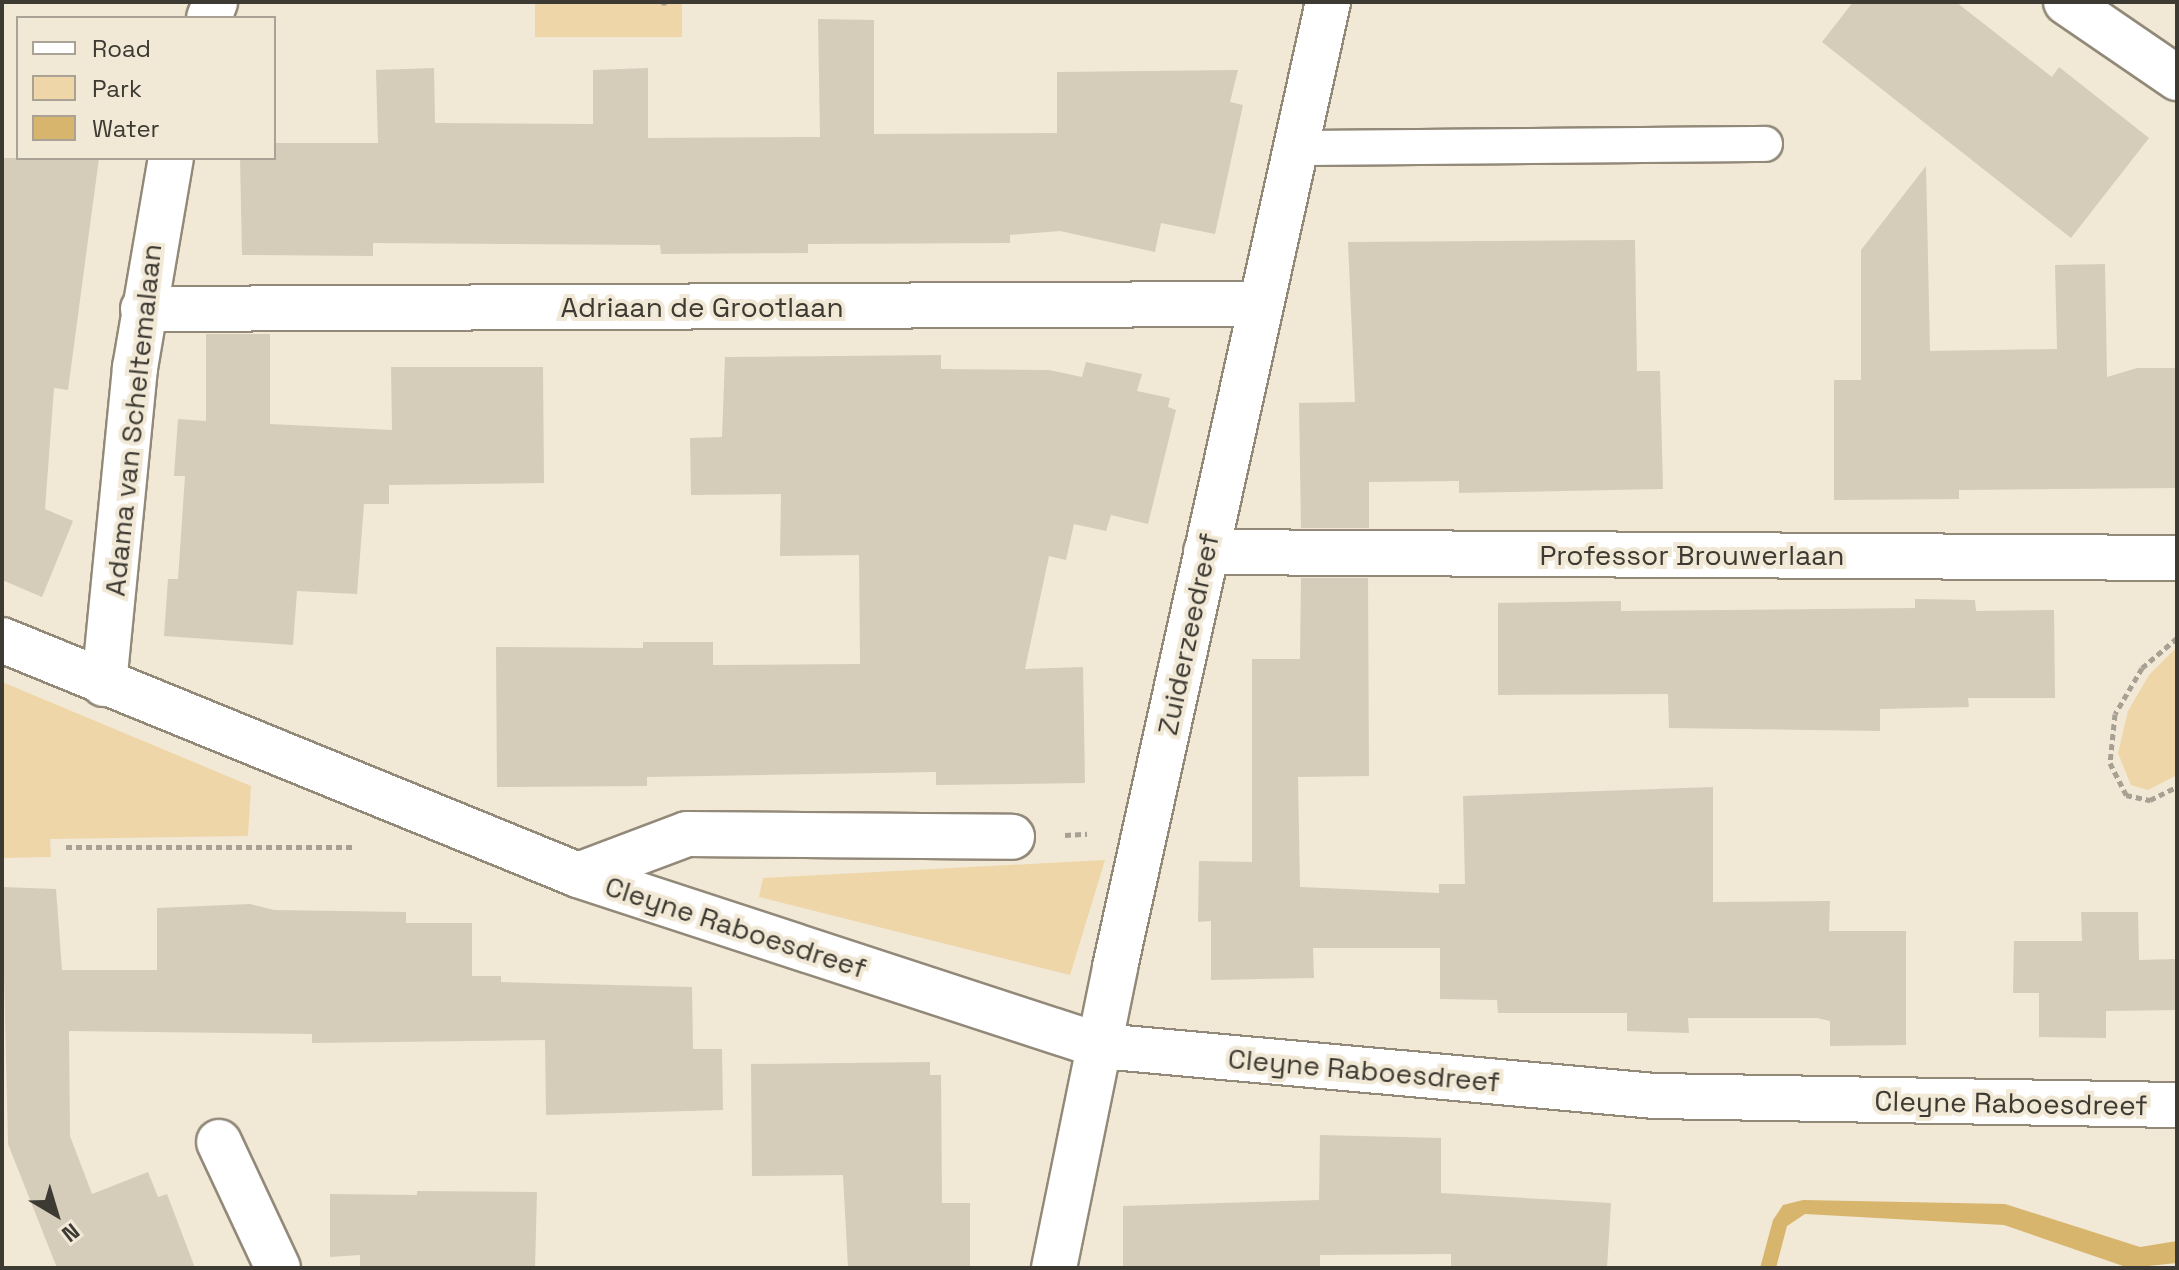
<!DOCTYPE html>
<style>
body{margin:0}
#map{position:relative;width:2179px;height:1270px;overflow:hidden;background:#f1e8d6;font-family:"Space Grotesk",sans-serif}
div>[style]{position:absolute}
.green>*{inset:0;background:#eed6a8;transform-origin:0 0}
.water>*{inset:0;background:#d8b56d}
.building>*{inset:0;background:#d5ccba}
.path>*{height:5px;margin-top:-2.5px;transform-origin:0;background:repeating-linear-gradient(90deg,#a7a093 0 6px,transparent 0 10px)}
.roads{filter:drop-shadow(2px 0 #928979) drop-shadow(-2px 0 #928979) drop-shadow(0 2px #928979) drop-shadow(0 -2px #928979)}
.service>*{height:34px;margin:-17px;padding:0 17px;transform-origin:17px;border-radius:17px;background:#fff}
.minor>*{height:44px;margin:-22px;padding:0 22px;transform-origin:22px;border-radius:22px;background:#fff}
span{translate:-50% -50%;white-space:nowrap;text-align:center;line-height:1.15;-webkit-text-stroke:8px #f1e8d6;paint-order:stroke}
.street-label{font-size:28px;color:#3d3a33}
.frame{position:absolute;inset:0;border:4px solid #3d3a33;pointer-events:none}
.legend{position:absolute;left:16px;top:16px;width:260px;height:144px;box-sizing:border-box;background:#f1e8d6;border:2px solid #a9a295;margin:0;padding:10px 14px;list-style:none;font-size:24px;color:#3d3a33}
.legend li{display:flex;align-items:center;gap:16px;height:40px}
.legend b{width:40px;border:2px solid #a9a295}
.north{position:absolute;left:16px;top:1174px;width:80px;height:80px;-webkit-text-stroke:6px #f1e8d6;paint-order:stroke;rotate:142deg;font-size:22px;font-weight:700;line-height:32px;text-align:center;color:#3d3a33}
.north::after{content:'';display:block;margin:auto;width:28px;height:36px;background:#3d3a33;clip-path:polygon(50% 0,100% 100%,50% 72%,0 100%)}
</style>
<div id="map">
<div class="green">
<i style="left:535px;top:2px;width:147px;height:35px"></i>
<i style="clip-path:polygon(2177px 647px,2177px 775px,2148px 790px,2131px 785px,2118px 753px,2128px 711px,2149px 675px)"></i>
<i style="clip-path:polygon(2px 682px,251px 786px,248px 836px,50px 839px,51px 857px,2px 858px)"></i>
<i style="clip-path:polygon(1105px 860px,1070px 975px,759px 897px,763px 878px)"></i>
</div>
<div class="water">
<i style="clip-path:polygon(1803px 1200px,2005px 1204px,2140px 1247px,2177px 1241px,2177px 1263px,2129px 1268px,2004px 1225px,1805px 1214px,1787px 1226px,1776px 1268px,1760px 1268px,1773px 1220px,1783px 1205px)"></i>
</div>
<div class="building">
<i style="clip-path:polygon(1853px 2px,1956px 2px,2052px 77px,2059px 67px,2149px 138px,2071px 238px,1822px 42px)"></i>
<i style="clip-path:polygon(818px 19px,874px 20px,874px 134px,1057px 133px,1057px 72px,1238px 70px,1230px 102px,1243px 105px,1215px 234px,1161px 223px,1155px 252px,1060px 231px,1010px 235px,1010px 243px,808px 244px,808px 253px,661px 254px,660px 245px,373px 243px,373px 256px,242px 255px,240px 158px,274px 158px,274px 143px,378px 143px,376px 70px,434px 68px,435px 123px,593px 124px,593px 70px,648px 68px,648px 138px,820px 137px)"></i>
<i style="clip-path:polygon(2px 158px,99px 158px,68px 390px,54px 388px,45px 509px,73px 521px,42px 597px,2px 580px)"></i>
<i style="clip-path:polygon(1926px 166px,1930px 351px,2057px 349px,2055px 265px,2105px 264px,2107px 377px,2137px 368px,2177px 368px,2177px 488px,1959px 490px,1959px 499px,1834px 500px,1834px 380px,1861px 380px,1861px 250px)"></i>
<i style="clip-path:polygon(1635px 240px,1637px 371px,1660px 371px,1663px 489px,1459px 493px,1459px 481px,1369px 482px,1369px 528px,1301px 528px,1299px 403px,1355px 402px,1348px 242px)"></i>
<i style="clip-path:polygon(206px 334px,270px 334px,270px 424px,392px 430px,391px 367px,543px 367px,544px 483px,389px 485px,389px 504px,364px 504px,357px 594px,297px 591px,293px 645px,164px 636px,168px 579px,178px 579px,185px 476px,174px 476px,178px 419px,206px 421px)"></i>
<i style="clip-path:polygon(941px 355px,941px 369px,1049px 370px,1082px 377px,1086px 362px,1142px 374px,1137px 391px,1170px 398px,1168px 407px,1176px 410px,1148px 524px,1111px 515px,1106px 531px,1074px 524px,1066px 560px,1049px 556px,1025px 669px,1083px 667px,1085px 783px,936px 785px,936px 772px,647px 777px,647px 786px,497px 787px,496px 647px,643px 648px,643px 642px,713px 642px,713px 665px,860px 664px,859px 555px,780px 556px,781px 494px,691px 495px,690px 438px,722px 437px,725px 357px)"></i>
<i style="clip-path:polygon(1301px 578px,1368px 578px,1369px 776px,1298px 777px,1300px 887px,1439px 893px,1439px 884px,1465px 884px,1463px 796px,1713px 787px,1713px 902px,1830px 901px,1829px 931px,1906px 931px,1906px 1045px,1830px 1046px,1830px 1021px,1817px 1018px,1688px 1018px,1689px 1033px,1627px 1031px,1627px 1013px,1498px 1013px,1497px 1000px,1440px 999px,1440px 948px,1313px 948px,1314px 978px,1211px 980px,1211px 921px,1198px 922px,1199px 861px,1252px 862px,1252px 659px,1300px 659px)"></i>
<i style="clip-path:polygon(1915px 599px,1975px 600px,1976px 611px,2054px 610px,2055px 698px,1968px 698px,1969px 707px,1880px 709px,1880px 731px,1669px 728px,1668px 694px,1498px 695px,1498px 603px,1621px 601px,1621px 611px,1915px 608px)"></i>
<i style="clip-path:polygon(2px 887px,56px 889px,62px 970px,157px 970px,157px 908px,250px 904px,274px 910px,406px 912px,406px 923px,472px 923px,472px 976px,501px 976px,501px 982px,692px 987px,693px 1049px,722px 1049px,723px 1110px,546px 1115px,545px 1040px,312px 1043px,312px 1034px,69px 1031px,70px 1136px,92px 1194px,148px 1172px,158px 1197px,167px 1194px,195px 1268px,57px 1268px,8px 1144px)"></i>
<i style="clip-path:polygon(2081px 912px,2138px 912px,2139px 960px,2177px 959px,2177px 1010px,2106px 1011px,2106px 1038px,2039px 1037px,2039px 993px,2013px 993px,2014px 941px,2082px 941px)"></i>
<i style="clip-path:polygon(930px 1062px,930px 1075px,941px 1075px,942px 1203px,970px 1203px,970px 1268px,848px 1268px,843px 1175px,752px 1176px,751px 1064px)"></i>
<i style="clip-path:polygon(1320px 1135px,1441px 1138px,1441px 1193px,1611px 1203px,1607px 1268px,1451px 1268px,1451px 1254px,1320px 1255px,1320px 1268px,1123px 1268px,1123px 1206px,1319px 1200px)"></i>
<i style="clip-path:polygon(417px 1191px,537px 1192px,535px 1268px,360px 1268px,360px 1255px,330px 1257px,330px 1194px,417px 1195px)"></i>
</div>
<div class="path">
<i style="left:664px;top:2px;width:3px;rotate:90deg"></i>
<i style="left:2177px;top:638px;width:46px;rotate:139.4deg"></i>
<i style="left:2142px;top:668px;width:53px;rotate:120.4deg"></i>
<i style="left:2115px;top:714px;width:49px;rotate:95.8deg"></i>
<i style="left:2110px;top:763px;width:36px;rotate:63deg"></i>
<i style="left:2126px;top:795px;width:25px;rotate:12deg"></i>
<i style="left:2150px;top:800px;width:30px;rotate:-26deg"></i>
<i style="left:1065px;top:835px;width:22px;rotate:-3deg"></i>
<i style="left:66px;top:847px;width:290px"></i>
</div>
<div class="roads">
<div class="service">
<i style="left:1296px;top:148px;width:469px;rotate:-0.5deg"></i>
</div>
<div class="minor">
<i style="left:2066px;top:2px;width:135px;rotate:34.4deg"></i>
<i style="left:209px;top:18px;width:17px;rotate:-69deg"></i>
<i style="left:143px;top:309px;width:1117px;rotate:-0.26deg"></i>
<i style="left:1206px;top:552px;width:971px;rotate:0.35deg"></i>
<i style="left:2px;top:640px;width:622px;rotate:22.19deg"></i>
<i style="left:578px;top:875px;width:550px;rotate:18.11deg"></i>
<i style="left:1101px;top:1046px;width:556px;rotate:5.16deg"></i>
<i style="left:1655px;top:1096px;width:522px;rotate:0.99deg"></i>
<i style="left:104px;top:684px;width:318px;rotate:-84.4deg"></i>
<i style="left:135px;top:368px;width:213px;rotate:-80.3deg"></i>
<i style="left:578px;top:875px;width:116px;rotate:-20.6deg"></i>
<i style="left:687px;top:834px;width:325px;rotate:0.5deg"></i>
<i style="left:219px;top:1142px;width:139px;rotate:64.9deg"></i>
<i style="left:1054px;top:1268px;width:307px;rotate:-78.5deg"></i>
<i style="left:1115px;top:967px;width:988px;rotate:-77.55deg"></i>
</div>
</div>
<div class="street-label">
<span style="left:702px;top:307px">Adriaan de Grootlaan</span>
<span style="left:133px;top:420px;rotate:-84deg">Adama van Scheltemalaan</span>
<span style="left:1692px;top:555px">Professor Brouwerlaan</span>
<span style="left:1188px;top:634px;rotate:-78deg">Zuiderzeedreef</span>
<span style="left:736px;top:927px;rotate:18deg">Cleyne Raboesdreef</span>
<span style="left:1364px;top:1070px;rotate:5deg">Cleyne Raboesdreef</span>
<span style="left:2011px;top:1103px;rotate:1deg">Cleyne Raboesdreef</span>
</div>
<div class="frame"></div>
<ul class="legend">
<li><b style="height:10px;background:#fff"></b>Road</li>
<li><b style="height:22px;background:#eed6a8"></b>Park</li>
<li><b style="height:22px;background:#d8b56d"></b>Water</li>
</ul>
<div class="north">N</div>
</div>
